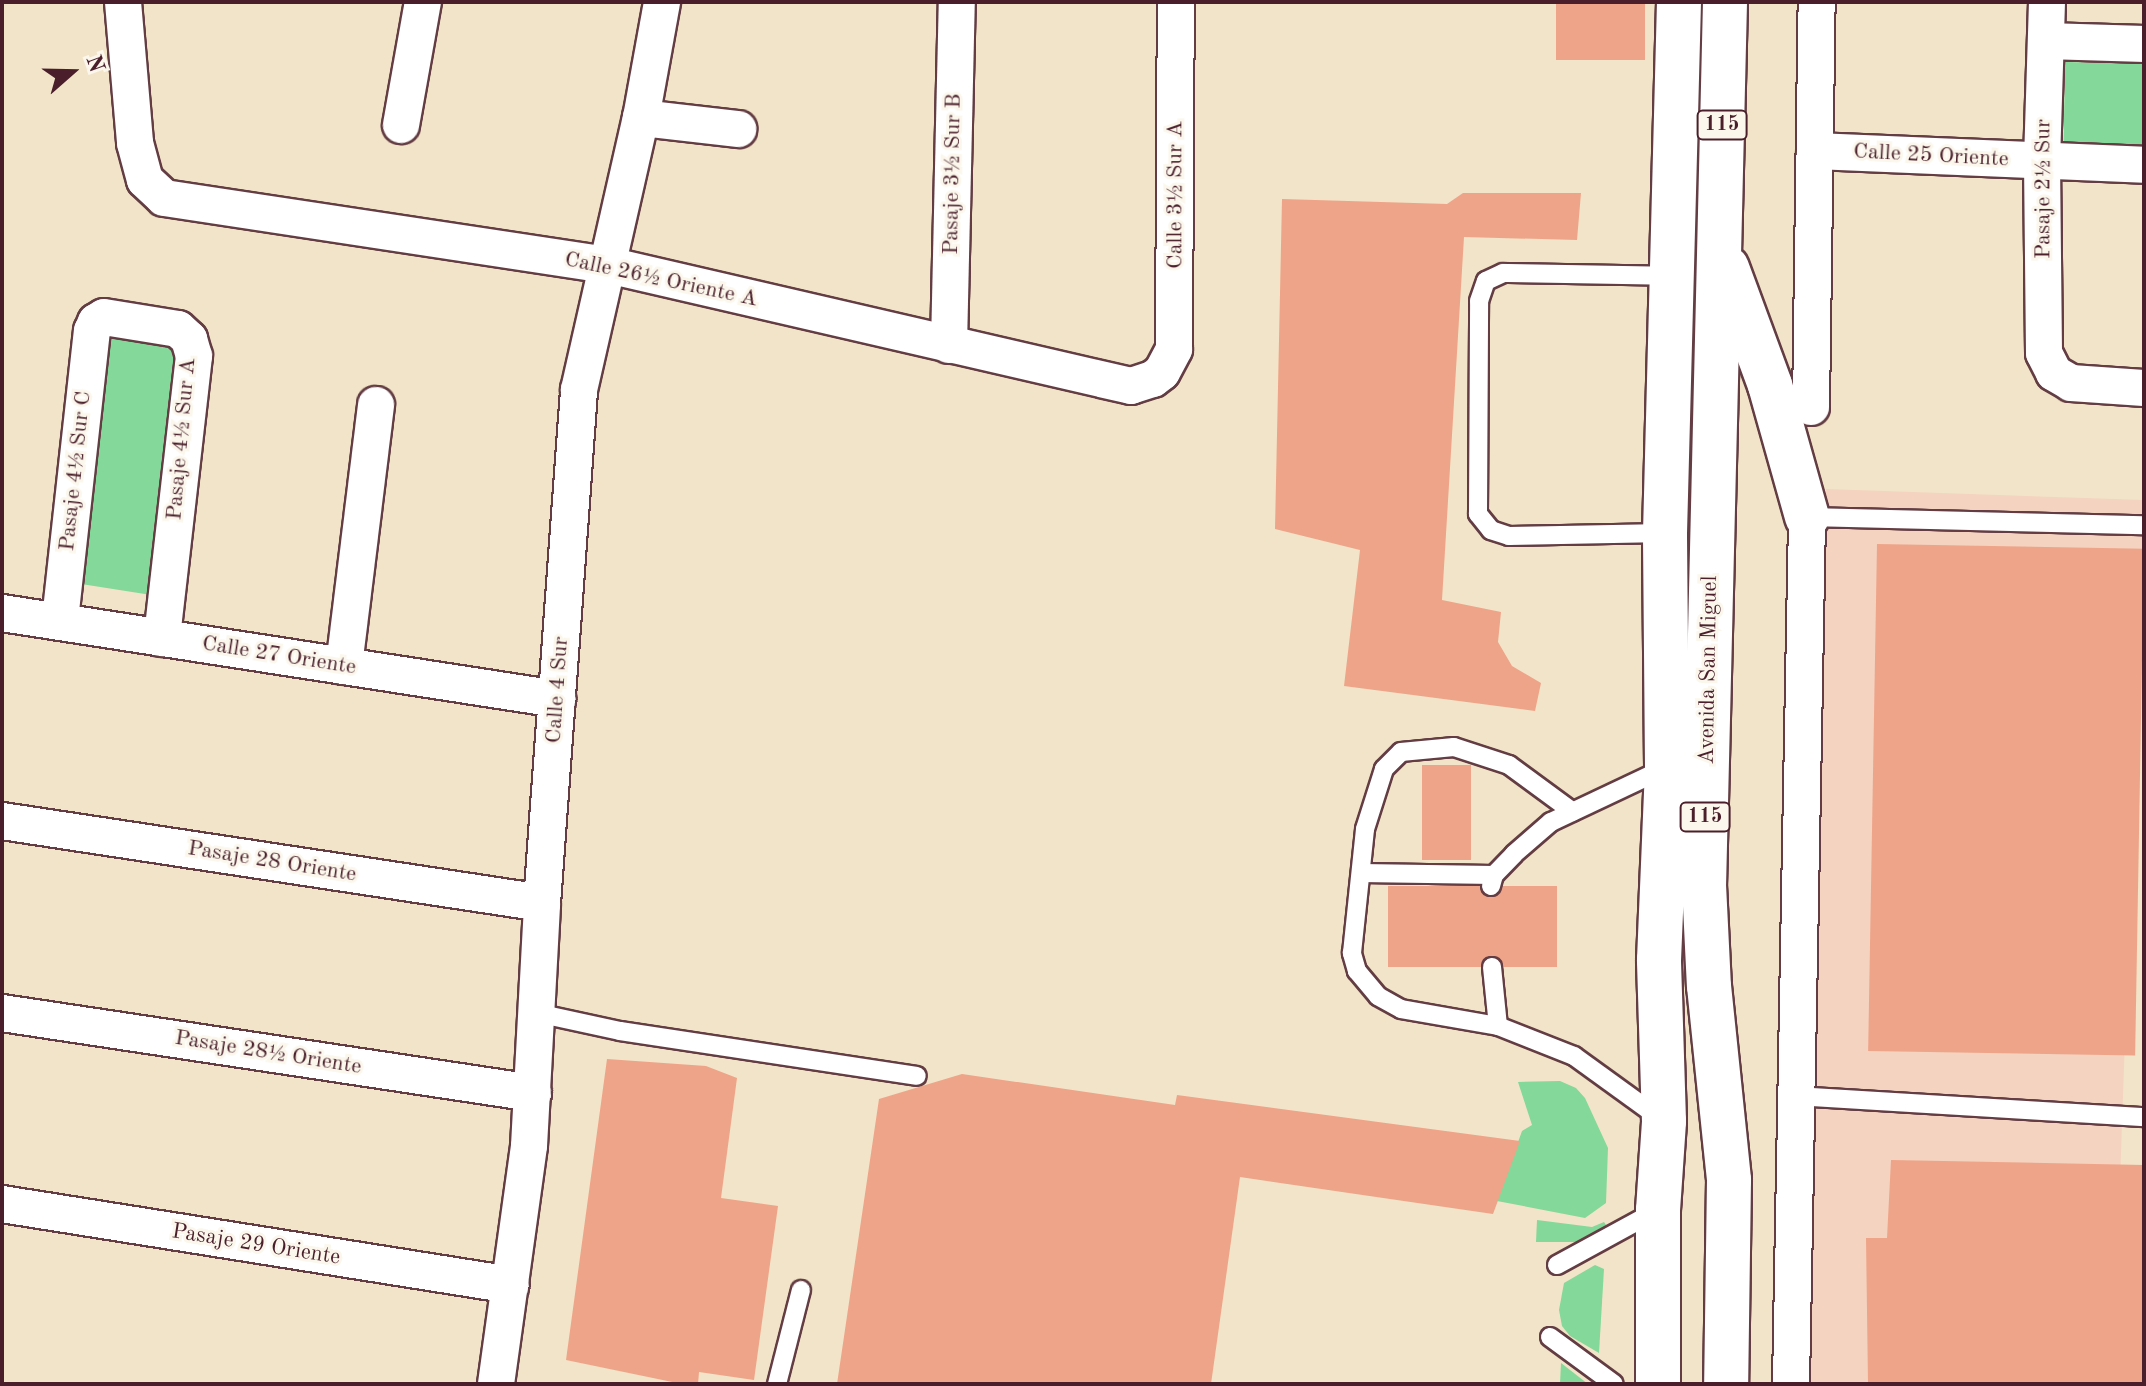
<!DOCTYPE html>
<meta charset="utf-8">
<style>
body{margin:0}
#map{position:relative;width:2146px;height:1386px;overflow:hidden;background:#f2e4c8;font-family:"Old Standard TT",serif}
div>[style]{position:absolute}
.built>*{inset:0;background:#f4d3c0;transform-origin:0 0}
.green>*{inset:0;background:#84d899;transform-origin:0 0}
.building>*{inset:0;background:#eea488;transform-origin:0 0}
.roads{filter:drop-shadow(2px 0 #633d43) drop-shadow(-2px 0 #633d43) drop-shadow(0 2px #633d43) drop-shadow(0 -2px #633d43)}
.lane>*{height:18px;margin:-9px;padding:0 9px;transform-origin:9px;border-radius:9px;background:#fff}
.street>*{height:36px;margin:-18px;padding:0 18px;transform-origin:18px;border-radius:18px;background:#fff}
.highway>*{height:44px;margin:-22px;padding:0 22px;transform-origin:22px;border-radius:22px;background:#fff}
span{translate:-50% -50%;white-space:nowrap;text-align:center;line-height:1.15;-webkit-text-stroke:6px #fbf7ec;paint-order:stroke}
.shield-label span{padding:2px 6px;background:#fbf7ec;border:2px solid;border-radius:6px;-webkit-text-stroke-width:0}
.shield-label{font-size:20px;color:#4a1f2b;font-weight:700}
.street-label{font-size:22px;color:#4a1f2b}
.frame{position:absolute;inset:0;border:4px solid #4a1f2b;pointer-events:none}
.north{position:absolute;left:32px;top:32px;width:80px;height:80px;-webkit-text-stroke:6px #fbf7ec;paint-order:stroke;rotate:70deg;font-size:22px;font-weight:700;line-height:32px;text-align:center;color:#4a1f2b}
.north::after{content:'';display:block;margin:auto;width:28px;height:36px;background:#4a1f2b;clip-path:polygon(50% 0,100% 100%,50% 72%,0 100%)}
</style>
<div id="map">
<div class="built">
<i style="left:1826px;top:489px;width:318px;height:895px;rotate:2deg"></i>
</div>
<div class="green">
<i style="left:2065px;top:62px;width:79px;height:81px;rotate:1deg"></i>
<i style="left:102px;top:319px;width:87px;height:265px;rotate:9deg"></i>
<i style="clip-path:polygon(1560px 1081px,1576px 1088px,1585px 1098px,1608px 1148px,1606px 1203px,1585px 1218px,1497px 1201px,1522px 1131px,1532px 1125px,1518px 1082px)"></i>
<i style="clip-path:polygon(1537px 1220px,1592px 1227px,1604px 1222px,1606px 1225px,1582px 1242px,1536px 1242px)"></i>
<i style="clip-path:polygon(1595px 1265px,1604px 1269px,1599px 1353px,1570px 1336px,1562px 1326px,1559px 1310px,1564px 1283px)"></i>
<i style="clip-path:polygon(1561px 1363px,1588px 1384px,1560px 1384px)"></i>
</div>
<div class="building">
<i style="left:1556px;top:2px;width:89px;height:58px"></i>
<i style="clip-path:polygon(1463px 193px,1581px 193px,1577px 240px,1464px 237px,1442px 600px,1501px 612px,1498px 642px,1512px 666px,1541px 683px,1535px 711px,1344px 686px,1360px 550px,1275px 529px,1282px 199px,1447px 204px)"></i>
<i style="left:1877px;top:544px;width:267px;height:507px;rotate:1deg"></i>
<i style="left:1471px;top:765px;width:95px;height:49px;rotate:90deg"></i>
<i style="left:1388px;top:886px;width:169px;height:81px"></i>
<i style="clip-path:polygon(607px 1059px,706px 1066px,737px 1078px,721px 1198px,778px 1206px,754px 1380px,699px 1372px,698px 1384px,682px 1384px,566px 1360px)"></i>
<i style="clip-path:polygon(962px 1074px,1175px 1105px,1177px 1095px,1520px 1141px,1493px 1214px,1240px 1177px,1211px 1384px,837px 1384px,879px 1099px)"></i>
<i style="clip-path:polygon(1891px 1160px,2144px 1165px,2144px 1384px,1868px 1384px,1866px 1238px,1887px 1238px)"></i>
</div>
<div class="roads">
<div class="lane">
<i style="left:1807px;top:517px;width:337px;rotate:1.4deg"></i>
<i style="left:1665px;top:533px;width:156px;rotate:178.9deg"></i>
<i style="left:1509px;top:536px;width:19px;rotate:-162deg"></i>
<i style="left:1491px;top:530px;width:21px;rotate:-129deg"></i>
<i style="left:1478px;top:514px;width:213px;rotate:-89.7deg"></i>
<i style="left:1479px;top:301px;width:21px;rotate:-71deg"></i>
<i style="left:1486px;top:281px;width:19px;rotate:-25deg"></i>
<i style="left:1503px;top:273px;width:168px;rotate:1deg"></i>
<i style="left:1361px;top:873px;width:133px;rotate:0.9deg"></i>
<i style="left:1491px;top:886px;width:11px;rotate:-75deg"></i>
<i style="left:1494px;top:875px;width:29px;rotate:-46deg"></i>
<i style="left:1514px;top:854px;width:49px;rotate:-40.9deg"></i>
<i style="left:1551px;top:822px;width:126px;rotate:-25.3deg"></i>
<i style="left:1492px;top:967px;width:59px;rotate:84.2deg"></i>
<i style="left:1498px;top:1026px;width:82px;rotate:21.5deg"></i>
<i style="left:1574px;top:1056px;width:107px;rotate:35.9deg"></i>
<i style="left:537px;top:1013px;width:85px;rotate:12.2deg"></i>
<i style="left:620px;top:1031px;width:300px;rotate:8.6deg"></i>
<i style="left:1498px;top:1026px;width:98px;rotate:-170.1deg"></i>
<i style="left:1401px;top:1009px;width:26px;rotate:-151deg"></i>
<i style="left:1378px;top:996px;width:33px;rotate:-130deg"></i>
<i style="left:1357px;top:971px;width:19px;rotate:-106deg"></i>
<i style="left:1352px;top:953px;width:125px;rotate:-84deg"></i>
<i style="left:1365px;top:829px;width:63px;rotate:-72.4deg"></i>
<i style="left:1384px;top:769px;width:24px;rotate:-45deg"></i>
<i style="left:1401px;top:752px;width:53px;rotate:-5.4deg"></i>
<i style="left:1454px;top:747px;width:58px;rotate:18.1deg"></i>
<i style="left:1509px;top:765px;width:79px;rotate:36.3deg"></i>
<i style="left:1796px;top:1096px;width:349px;rotate:3.5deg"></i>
<i style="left:1557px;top:1265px;width:113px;rotate:-28.6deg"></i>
<i style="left:1550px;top:1337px;width:79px;rotate:36.3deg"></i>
<i style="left:777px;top:1384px;width:97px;rotate:-75.7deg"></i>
</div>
<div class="street">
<i style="left:123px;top:2px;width:142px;rotate:85.1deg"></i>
<i style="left:135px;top:143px;width:38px;rotate:75deg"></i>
<i style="left:145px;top:180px;width:26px;rotate:43deg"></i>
<i style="left:164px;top:198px;width:449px;rotate:8.6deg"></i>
<i style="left:608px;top:265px;width:537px;rotate:13.03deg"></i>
<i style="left:1131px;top:386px;width:23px;rotate:-18deg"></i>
<i style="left:1153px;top:379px;width:11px;rotate:-38deg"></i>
<i style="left:1162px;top:372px;width:26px;rotate:-62deg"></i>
<i style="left:1174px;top:349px;width:347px;rotate:-89.7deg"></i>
<i style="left:2047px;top:2px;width:159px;rotate:91.8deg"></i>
<i style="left:2042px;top:161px;width:192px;rotate:89.4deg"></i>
<i style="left:2044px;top:353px;width:22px;rotate:63deg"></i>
<i style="left:2054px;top:373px;width:20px;rotate:30deg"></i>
<i style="left:2071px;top:383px;width:73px;rotate:3.9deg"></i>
<i style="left:2047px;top:41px;width:97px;rotate:1.8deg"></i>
<i style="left:641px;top:118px;width:98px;rotate:6.5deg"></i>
<i style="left:401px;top:125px;width:125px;rotate:-79.9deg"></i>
<i style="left:1815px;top:151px;width:329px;rotate:2.4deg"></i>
<i style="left:949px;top:345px;width:343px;rotate:-88.7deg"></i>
<i style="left:1811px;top:407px;width:405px;rotate:-89.2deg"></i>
<i style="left:2px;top:613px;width:562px;rotate:8.81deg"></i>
<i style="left:60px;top:620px;width:291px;rotate:-83.7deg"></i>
<i style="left:92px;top:331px;width:10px;rotate:-66deg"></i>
<i style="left:96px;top:322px;width:9px;rotate:-32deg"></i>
<i style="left:104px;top:317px;width:75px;rotate:9.2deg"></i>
<i style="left:178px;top:329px;width:15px;rotate:42deg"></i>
<i style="left:189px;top:339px;width:18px;rotate:74deg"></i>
<i style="left:194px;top:356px;width:284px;rotate:96.5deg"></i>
<i style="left:344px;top:666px;width:263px;rotate:-83deg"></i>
<i style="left:2px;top:821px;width:546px;rotate:8.63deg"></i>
<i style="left:2px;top:1013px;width:537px;rotate:8.57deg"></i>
<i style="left:2px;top:1204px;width:515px;rotate:9.04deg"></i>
<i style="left:496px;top:1384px;width:240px;rotate:-82.1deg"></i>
<i style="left:529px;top:1146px;width:243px;rotate:-86.9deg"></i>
<i style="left:542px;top:903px;width:514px;rotate:-85.87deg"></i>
<i style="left:579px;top:390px;width:279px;rotate:-77.2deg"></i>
<i style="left:641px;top:118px;width:118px;rotate:-79.7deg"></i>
<i style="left:1791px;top:1384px;width:867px;rotate:-88.94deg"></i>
</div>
<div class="highway">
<i style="left:1725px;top:2px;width:883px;rotate:91.36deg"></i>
<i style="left:1704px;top:885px;width:101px;rotate:87.2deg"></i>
<i style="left:1709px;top:986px;width:195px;rotate:84.1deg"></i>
<i style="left:1729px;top:1180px;width:204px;rotate:90.8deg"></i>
<i style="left:1727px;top:268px;width:125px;rotate:69.8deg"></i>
<i style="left:1770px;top:385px;width:137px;rotate:74.3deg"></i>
<i style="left:1658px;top:1384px;width:174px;rotate:-90deg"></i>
<i style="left:1658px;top:1210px;width:89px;rotate:-86.1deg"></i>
<i style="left:1664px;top:1121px;width:161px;rotate:-91.8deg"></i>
<i style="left:1659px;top:960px;width:194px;rotate:-87.6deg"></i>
<i style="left:1667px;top:766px;width:233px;rotate:-90.5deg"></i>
<i style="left:1665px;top:533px;width:531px;rotate:-88.49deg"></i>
</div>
</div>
<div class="shield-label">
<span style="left:1722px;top:125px">115</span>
<span style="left:1705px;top:817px">115</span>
</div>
<div class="street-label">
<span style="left:1931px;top:156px;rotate:3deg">Calle 25 Oriente</span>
<span style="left:953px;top:174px;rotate:-89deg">Pasaje 3½ Sur B</span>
<span style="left:2044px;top:189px;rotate:-90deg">Pasaje 2½ Sur</span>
<span style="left:1176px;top:195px;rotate:-90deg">Calle 3½ Sur A</span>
<span style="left:661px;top:280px;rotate:12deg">Calle 26½ Oriente A</span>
<span style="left:182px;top:439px;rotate:-85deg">Pasaje 4½ Sur A</span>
<span style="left:76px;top:471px;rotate:-84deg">Pasaje 4½ Sur C</span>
<span style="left:279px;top:656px;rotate:9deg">Calle 27 Oriente</span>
<span style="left:1709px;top:670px;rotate:-89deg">Avenida San Miguel</span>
<span style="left:558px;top:690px;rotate:-86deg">Calle 4 Sur</span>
<span style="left:272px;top:862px;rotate:9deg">Pasaje 28 Oriente</span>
<span style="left:268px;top:1053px;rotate:9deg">Pasaje 28½ Oriente</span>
<span style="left:256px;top:1245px;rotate:9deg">Pasaje 29 Oriente</span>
</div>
<div class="frame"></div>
<div class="north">N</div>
</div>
